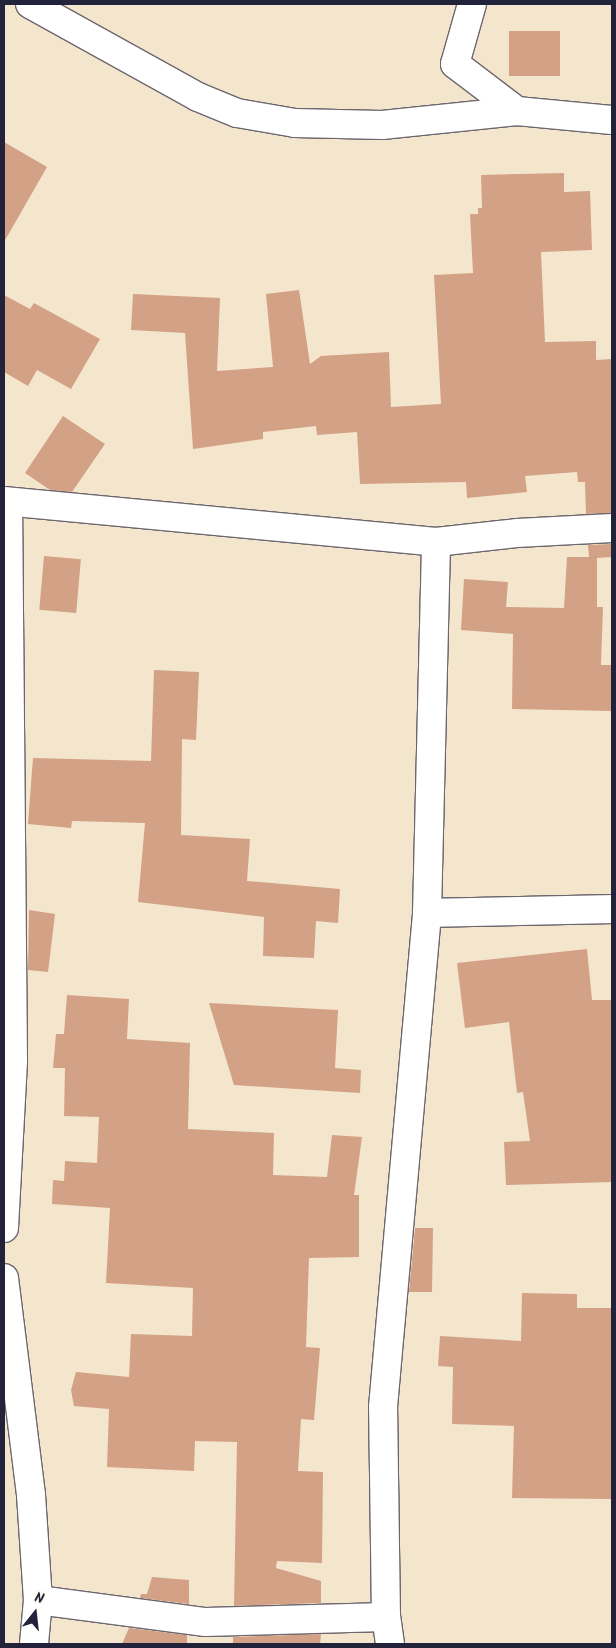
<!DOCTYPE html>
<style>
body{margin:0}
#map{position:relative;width:616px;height:1648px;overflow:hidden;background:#f4e5cd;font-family:Kalam,sans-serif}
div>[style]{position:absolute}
.building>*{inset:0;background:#d3a186;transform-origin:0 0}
.roads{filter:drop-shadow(1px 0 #6c666e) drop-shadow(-1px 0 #6c666e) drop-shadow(0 1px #6c666e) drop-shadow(0 -1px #6c666e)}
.minor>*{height:28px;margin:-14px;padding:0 14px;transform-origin:14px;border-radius:14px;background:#fff}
span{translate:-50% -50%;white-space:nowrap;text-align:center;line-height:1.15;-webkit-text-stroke:4.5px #fbf7ec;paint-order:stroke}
.frame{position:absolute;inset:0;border:5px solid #22223b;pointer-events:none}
.north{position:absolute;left:10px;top:1588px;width:50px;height:50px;-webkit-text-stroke:4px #fbf7ec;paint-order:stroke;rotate:16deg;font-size:14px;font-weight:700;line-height:20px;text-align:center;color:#22223b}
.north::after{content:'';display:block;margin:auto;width:18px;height:22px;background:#22223b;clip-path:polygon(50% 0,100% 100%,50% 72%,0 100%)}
</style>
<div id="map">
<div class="building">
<i style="left:509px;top:31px;width:51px;height:45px"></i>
<i style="clip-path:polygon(4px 142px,47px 167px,4px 242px)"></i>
<i style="clip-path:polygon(564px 173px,564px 192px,590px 191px,592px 250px,541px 252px,545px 342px,596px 341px,596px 360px,612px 359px,612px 513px,586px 514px,585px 482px,578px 482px,577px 472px,525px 476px,527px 492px,467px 498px,466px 482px,360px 484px,357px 432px,317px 435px,316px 426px,263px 432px,263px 439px,193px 449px,185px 333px,131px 330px,133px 294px,220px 298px,217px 371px,273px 367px,266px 294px,299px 290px,310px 364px,321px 356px,389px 352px,391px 407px,441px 404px,434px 275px,473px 273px,470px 214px,478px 214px,478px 208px,482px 208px,481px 175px)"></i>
<i style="clip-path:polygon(4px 295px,30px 309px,34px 303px,100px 339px,71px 389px,37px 370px,28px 386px,4px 372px)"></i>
<i style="clip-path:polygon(63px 416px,105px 444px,72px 492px,50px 490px,25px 473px)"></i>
<i style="clip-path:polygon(612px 544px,612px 557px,597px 558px,597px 607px,603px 607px,601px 665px,612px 665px,612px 711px,512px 709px,513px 634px,461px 630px,464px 579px,508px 582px,506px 607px,564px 608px,567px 557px,589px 557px,588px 545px)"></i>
<i style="left:44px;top:556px;width:37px;height:54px;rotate:5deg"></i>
<i style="clip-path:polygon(154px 670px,199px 672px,196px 740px,182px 739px,181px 835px,250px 839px,247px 881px,340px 889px,338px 923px,316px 921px,314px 958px,263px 956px,264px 917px,138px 902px,145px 823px,72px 821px,71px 828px,28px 824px,33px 758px,151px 761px)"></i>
<i style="clip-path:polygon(29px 910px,55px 914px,48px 972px,28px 970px)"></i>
<i style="clip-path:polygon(587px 949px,592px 1000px,612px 1000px,612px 1182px,506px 1185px,504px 1142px,530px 1141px,523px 1092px,517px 1093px,509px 1022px,465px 1028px,457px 963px)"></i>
<i style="clip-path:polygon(67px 995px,129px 999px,127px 1039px,190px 1043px,188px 1129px,274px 1133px,273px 1175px,327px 1177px,332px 1135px,362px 1137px,354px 1195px,359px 1195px,359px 1257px,309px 1258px,306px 1347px,320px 1348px,314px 1420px,301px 1419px,298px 1471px,323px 1472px,322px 1563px,277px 1561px,276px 1568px,321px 1581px,321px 1603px,234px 1606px,237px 1442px,195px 1441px,194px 1471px,107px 1467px,109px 1409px,74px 1406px,71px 1390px,76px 1372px,129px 1377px,131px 1334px,192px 1336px,193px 1288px,106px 1283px,110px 1208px,52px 1204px,53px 1180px,64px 1181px,65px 1161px,97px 1163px,99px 1117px,64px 1116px,65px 1068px,53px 1068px,56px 1034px,64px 1034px)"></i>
<i style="clip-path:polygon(209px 1003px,338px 1010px,335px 1068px,361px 1070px,360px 1093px,234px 1085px)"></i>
<i style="clip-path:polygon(415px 1228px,433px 1228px,432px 1292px,409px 1292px)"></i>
<i style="clip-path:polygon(522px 1293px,577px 1294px,577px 1308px,612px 1308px,612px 1499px,512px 1498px,514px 1426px,452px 1424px,453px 1367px,438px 1366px,440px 1336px,521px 1341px)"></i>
<i style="clip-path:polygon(152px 1577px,189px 1580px,189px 1604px,140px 1598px,141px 1594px,147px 1594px)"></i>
<i style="clip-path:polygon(129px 1628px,187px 1635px,187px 1644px,122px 1644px)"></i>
<i style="clip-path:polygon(321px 1634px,320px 1644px,233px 1644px,233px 1637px)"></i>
</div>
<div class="roads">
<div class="minor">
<i style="left:30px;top:4px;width:192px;rotate:29deg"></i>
<i style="left:198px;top:97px;width:42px;rotate:22.3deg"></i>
<i style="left:237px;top:113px;width:59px;rotate:9.8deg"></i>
<i style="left:295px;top:123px;width:87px;rotate:1.3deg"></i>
<i style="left:382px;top:125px;width:136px;rotate:-5.9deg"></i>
<i style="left:517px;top:111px;width:95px;rotate:5.4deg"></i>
<i style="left:472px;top:4px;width:62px;rotate:105.8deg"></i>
<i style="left:455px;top:64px;width:78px;rotate:37.2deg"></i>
<i style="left:4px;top:501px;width:434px;rotate:5.4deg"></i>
<i style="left:436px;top:542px;width:81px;rotate:-6.3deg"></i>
<i style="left:517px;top:533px;width:95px;rotate:-3deg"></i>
<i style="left:427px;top:913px;width:185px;rotate:-1.2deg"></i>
<i style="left:4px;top:1228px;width:168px;rotate:-86.9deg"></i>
<i style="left:13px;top:1060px;width:557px;rotate:-90.51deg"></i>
<i style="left:4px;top:1278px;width:219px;rotate:82.9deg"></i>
<i style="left:31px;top:1495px;width:105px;rotate:86.2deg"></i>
<i style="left:38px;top:1600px;width:44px;rotate:95.2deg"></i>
<i style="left:38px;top:1600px;width:169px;rotate:7.5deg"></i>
<i style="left:206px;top:1622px;width:180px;rotate:-1.6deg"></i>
<i style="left:390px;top:1644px;width:27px;rotate:-98deg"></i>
<i style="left:386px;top:1617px;width:210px;rotate:-90.8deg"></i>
<i style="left:383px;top:1407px;width:496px;rotate:-84.9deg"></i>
<i style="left:427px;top:913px;width:371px;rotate:-88.6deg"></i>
</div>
</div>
<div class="frame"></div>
<div class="north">N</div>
</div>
